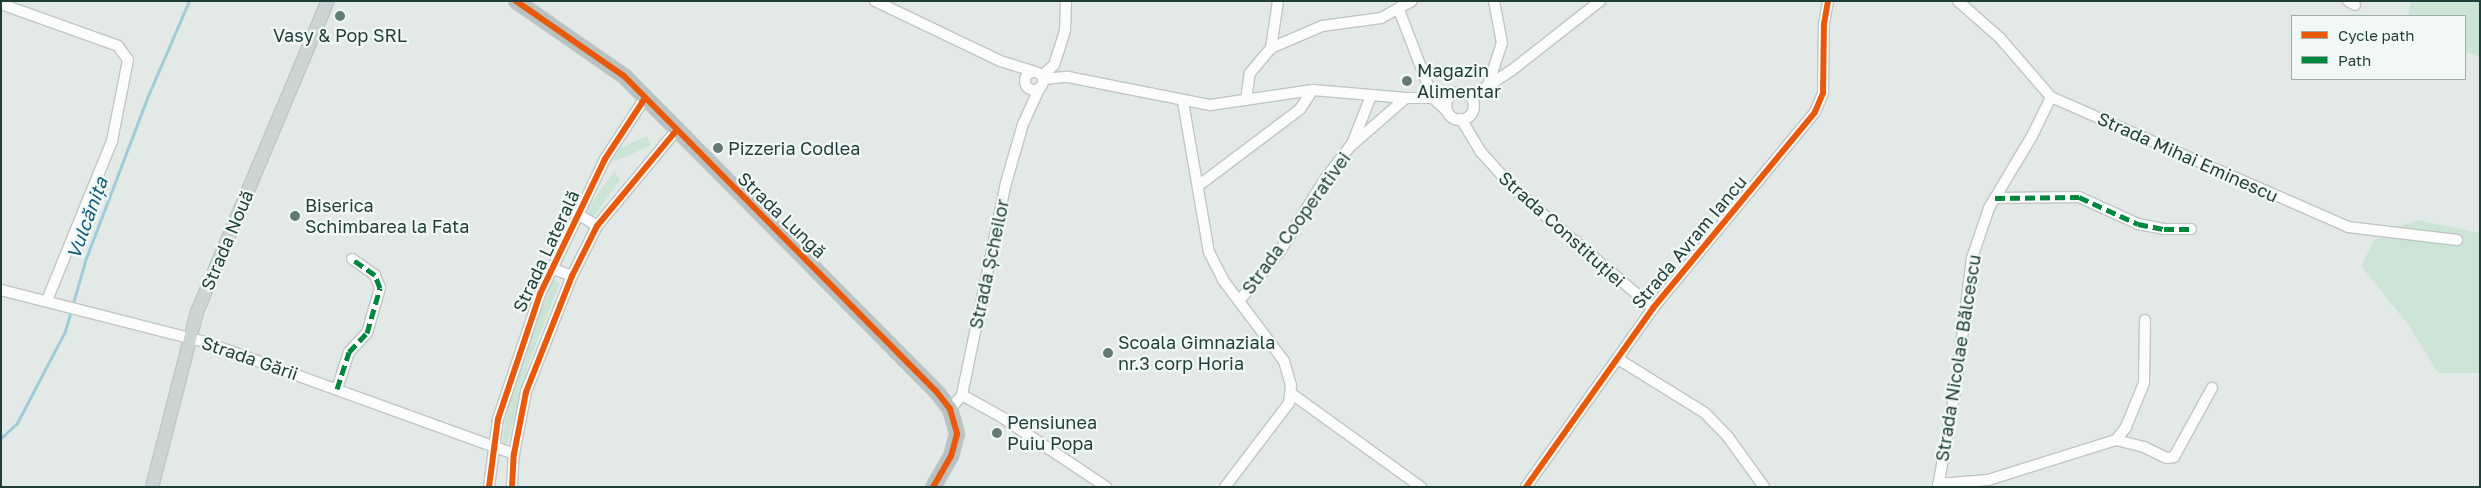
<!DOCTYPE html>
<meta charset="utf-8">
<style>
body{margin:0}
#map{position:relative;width:2481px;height:488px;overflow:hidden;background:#e3e9e7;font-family:"Golos Text",sans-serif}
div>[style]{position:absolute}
.green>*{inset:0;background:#cbe4d5;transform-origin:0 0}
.stream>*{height:3px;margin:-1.5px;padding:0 1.5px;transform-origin:1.5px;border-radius:1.5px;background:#a0cbda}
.roads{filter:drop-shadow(1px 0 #c0c6c4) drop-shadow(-1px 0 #c0c6c4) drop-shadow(0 1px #c0c6c4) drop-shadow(0 -1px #c0c6c4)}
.minor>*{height:10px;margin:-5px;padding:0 5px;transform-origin:5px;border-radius:5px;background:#fbfcfb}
.minor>.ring{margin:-5px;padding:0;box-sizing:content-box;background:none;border:10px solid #fbfcfb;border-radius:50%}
.major>*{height:12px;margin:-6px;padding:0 6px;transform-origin:6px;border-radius:6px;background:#cdd5d4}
.highway>*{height:14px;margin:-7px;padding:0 7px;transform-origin:7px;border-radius:7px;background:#b9c2c2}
.quiet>*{height:5px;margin-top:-2.5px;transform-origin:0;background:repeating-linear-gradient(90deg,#00873e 0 10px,transparent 0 15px)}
.cycleway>*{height:6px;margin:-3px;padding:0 3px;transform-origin:3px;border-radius:3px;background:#e8590c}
.dots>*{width:14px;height:14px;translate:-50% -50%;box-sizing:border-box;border:2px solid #f1f8f5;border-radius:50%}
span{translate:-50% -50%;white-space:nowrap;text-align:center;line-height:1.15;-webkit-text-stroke:4.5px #f1f8f5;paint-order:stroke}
.poi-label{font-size:18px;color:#1f3e39}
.left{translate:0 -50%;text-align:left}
.street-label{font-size:18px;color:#1f3e39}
.water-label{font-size:19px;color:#155e7e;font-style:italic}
.frame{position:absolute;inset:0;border:2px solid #1f3e39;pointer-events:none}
.legend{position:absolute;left:2291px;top:15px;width:175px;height:65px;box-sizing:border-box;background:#f1f8f5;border:1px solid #9daeaa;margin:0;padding:6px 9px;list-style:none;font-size:15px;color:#1f3e39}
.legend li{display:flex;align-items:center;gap:10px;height:25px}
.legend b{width:25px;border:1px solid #9daeaa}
</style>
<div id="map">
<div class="green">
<i style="clip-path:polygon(2411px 1px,2480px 1px,2480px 57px,2465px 52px,2465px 16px,2408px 16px)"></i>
<i style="left:647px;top:136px;width:10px;height:40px;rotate:66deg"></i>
<i style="clip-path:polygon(614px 171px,620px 180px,593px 218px,587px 210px)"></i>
<i style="clip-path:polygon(2418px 220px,2480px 233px,2480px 373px,2438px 373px,2410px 327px,2361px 266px,2374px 241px,2397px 227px)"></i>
<i style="clip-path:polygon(553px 280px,560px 283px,529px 362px,508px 442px,502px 445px,505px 420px,522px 358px)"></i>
</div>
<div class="stream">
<i style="left:1px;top:438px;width:22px;rotate:-43deg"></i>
<i style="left:17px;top:423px;width:104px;rotate:-62.4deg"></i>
<i style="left:65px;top:331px;width:76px;rotate:-74deg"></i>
<i style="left:86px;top:258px;width:171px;rotate:-69.1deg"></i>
<i style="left:147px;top:98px;width:106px;rotate:-66.6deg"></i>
</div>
<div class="roads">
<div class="minor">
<i style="left:875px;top:1px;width:139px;rotate:25.6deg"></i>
<i style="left:1000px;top:61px;width:34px;rotate:17deg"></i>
<i style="left:1958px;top:1px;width:56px;rotate:41.4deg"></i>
<i style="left:2000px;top:38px;width:78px;rotate:49.2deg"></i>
<i style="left:2051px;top:97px;width:324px;rotate:23.6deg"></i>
<i style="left:2348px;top:227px;width:110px;rotate:6.8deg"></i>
<i style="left:2348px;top:1px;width:8px;rotate:30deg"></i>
<i style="left:1px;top:4px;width:124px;rotate:19.7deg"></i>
<i style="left:118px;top:46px;width:17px;rotate:54deg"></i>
<i style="left:128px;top:60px;width:83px;rotate:101.2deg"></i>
<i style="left:112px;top:141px;width:172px;rotate:112.2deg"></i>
<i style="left:1399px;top:10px;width:94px;rotate:68.9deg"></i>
<i style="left:1433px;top:98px;width:19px;rotate:43deg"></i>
<i style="left:1271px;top:48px;width:56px;rotate:-23.3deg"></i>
<i style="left:1322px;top:26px;width:60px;rotate:-7.7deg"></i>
<i style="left:1381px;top:18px;width:35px;rotate:-29deg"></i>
<i class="ring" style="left:1025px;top:72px;width:8px;height:8px"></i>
<i style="left:1042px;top:76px;width:16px;rotate:-43deg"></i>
<i style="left:1054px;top:65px;width:16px;rotate:-72deg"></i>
<i style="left:1059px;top:50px;width:21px;rotate:-73deg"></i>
<i style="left:1065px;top:30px;width:29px;rotate:-88deg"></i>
<i style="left:1043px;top:79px;width:25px;rotate:-5deg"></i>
<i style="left:1068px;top:77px;width:145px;rotate:11.2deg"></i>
<i style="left:1210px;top:105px;width:104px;rotate:-8.3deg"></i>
<i style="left:1313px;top:90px;width:93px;rotate:4.9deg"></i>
<i style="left:1406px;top:98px;width:27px"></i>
<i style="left:1433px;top:98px;width:20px;rotate:-11deg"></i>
<i style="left:1488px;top:85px;width:44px;rotate:-71.6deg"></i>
<i style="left:1502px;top:43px;width:43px;rotate:-100.8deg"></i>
<i class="ring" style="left:1446px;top:92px;width:18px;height:18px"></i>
<i style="left:1471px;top:97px;width:49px;rotate:-33.4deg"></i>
<i style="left:1512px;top:70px;width:112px;rotate:-38.1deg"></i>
<i style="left:1246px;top:100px;width:27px;rotate:-82deg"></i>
<i style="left:1250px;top:73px;width:33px;rotate:-50deg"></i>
<i style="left:1271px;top:48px;width:48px;rotate:-81.5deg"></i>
<i style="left:1183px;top:102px;width:152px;rotate:80.2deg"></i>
<i style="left:1209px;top:252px;width:31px;rotate:63deg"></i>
<i style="left:1223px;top:280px;width:101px;rotate:53deg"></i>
<i style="left:1284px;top:361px;width:25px;rotate:74deg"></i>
<i style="left:1291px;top:385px;width:18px;rotate:96deg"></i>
<i style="left:1289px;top:403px;width:106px;rotate:127.3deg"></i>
<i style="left:1461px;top:119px;width:39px;rotate:59deg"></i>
<i style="left:1481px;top:152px;width:51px;rotate:48.2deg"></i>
<i style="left:1515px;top:190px;width:182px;rotate:40.5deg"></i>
<i style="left:1353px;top:144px;width:70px;rotate:-41deg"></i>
<i style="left:1198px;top:186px;width:128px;rotate:-37deg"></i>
<i style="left:1300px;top:109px;width:23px;rotate:-56deg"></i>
<i style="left:1995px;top:198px;width:84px;rotate:-0.7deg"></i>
<i style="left:2079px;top:197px;width:65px;rotate:24.6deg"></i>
<i style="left:2138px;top:224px;width:26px;rotate:11deg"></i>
<i style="left:2164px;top:229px;width:27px"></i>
<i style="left:578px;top:214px;width:22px;rotate:32deg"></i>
<i style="left:551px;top:268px;width:22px;rotate:21deg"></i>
<i style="left:1px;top:290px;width:211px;rotate:14.3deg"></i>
<i style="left:205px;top:342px;width:329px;rotate:19.9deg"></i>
<i style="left:1239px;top:301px;width:65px;rotate:-50.6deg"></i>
<i style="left:1280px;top:251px;width:85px;rotate:-58deg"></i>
<i style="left:1325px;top:179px;width:44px;rotate:-52.4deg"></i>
<i style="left:1352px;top:144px;width:52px;rotate:-68.4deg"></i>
<i style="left:1618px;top:359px;width:102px;rotate:31.8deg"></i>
<i style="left:1705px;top:413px;width:33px;rotate:46deg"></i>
<i style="left:1728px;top:437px;width:62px;rotate:54.2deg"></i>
<i style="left:337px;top:389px;width:39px;rotate:-72deg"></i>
<i style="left:349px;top:352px;width:26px;rotate:-47deg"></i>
<i style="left:367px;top:333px;width:47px;rotate:-73.9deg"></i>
<i style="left:380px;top:288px;width:14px;rotate:-111deg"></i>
<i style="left:375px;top:275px;width:28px;rotate:-145deg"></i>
<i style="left:1292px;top:394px;width:159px;rotate:35.8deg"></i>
<i style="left:962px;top:395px;width:43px;rotate:28.9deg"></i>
<i style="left:1000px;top:416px;width:128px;rotate:33.8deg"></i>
<i style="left:950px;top:409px;width:18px;rotate:-49deg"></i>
<i style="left:962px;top:395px;width:217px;rotate:-78.3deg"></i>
<i style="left:1006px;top:183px;width:61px;rotate:-73.9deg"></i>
<i style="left:1023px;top:124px;width:41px;rotate:-65.3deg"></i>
<i style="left:2116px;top:440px;width:16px;rotate:-52deg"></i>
<i style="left:2126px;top:427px;width:48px;rotate:-67.8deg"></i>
<i style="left:2144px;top:383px;width:63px;rotate:-89.1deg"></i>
<i style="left:1938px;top:484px;width:50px;rotate:-4.6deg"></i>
<i style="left:1988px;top:480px;width:134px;rotate:-17.4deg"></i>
<i style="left:2116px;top:440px;width:29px;rotate:14deg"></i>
<i style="left:2144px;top:447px;width:25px;rotate:26deg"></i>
<i style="left:2167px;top:458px;width:7px;rotate:-8deg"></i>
<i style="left:2174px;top:457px;width:79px;rotate:-61.2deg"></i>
<i style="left:489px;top:487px;width:69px;rotate:-82.5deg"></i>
<i style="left:498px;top:419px;width:132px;rotate:-71.4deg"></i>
<i style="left:540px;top:294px;width:150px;rotate:-64.3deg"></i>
<i style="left:605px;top:159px;width:73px;rotate:-56.7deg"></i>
<i style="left:512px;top:487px;width:33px;rotate:-87deg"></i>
<i style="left:514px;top:454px;width:63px;rotate:-79deg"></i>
<i style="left:526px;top:392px;width:125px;rotate:-68.4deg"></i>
<i style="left:572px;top:276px;width:56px;rotate:-63.4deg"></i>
<i style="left:597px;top:226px;width:124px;rotate:-50.3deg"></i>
<i style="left:1526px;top:487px;width:219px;rotate:-54.6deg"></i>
<i style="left:1653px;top:308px;width:254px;rotate:-50.4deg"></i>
<i style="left:1815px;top:112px;width:21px;rotate:-67deg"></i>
<i style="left:1823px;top:93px;width:69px;rotate:-89.2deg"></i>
<i style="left:1824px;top:24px;width:23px;rotate:-80deg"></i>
<i style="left:1938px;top:487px;width:103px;rotate:-79.9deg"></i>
<i style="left:1956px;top:386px;width:129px;rotate:-82.9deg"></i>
<i style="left:1972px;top:258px;width:53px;rotate:-71.2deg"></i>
<i style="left:1989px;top:208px;width:84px;rotate:-59.2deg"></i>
<i style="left:2032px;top:136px;width:43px;rotate:-64deg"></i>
</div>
<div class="major">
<i style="left:152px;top:487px;width:181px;rotate:-75.6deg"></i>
<i style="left:197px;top:312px;width:337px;rotate:-67.2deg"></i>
</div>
<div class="highway">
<i style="left:516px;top:1px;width:131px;rotate:34.8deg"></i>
<i style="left:624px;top:76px;width:443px;rotate:45.3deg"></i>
<i style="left:936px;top:391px;width:23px;rotate:52deg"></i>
<i style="left:950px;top:409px;width:26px;rotate:74deg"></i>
<i style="left:957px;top:434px;width:23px;rotate:105deg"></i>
<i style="left:951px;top:456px;width:36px;rotate:120deg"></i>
</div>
</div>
<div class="quiet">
<i style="left:1995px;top:198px;width:84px;rotate:-0.7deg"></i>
<i style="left:2079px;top:197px;width:65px;rotate:24.6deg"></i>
<i style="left:2138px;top:224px;width:26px;rotate:11deg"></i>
<i style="left:2164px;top:229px;width:27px"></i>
<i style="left:337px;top:389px;width:39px;rotate:-72deg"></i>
<i style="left:349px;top:352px;width:26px;rotate:-47deg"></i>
<i style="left:367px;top:333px;width:47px;rotate:-73.9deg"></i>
<i style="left:380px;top:288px;width:14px;rotate:-111deg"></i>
<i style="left:375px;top:275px;width:28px;rotate:-145deg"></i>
</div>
<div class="cycleway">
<i style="left:516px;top:1px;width:131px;rotate:34.8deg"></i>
<i style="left:624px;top:76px;width:443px;rotate:45.3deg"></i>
<i style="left:936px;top:391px;width:23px;rotate:52deg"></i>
<i style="left:950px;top:409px;width:26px;rotate:74deg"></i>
<i style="left:957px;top:434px;width:23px;rotate:105deg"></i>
<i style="left:951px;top:456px;width:36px;rotate:120deg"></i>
<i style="left:489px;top:487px;width:69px;rotate:-82.5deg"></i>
<i style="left:498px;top:419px;width:132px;rotate:-71.4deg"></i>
<i style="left:540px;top:294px;width:150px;rotate:-64.3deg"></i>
<i style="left:605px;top:159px;width:73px;rotate:-56.7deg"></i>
<i style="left:512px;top:487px;width:33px;rotate:-87deg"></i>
<i style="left:514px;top:454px;width:63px;rotate:-79deg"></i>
<i style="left:526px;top:392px;width:125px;rotate:-68.4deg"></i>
<i style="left:572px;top:276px;width:56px;rotate:-63.4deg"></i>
<i style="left:597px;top:226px;width:124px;rotate:-50.3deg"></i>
<i style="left:1526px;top:487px;width:219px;rotate:-54.6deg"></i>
<i style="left:1653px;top:308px;width:254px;rotate:-50.4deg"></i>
<i style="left:1815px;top:112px;width:21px;rotate:-67deg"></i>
<i style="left:1823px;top:93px;width:69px;rotate:-89.2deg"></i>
<i style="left:1824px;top:24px;width:23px;rotate:-80deg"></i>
</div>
<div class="dots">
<i style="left:340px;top:16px;background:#647a76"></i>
<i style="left:1407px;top:81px;background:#647a76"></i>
<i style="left:718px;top:148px;background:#647a76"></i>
<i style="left:295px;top:216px;background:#647a76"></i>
<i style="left:1108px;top:353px;background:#647a76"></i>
<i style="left:997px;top:433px;background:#647a76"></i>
</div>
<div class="poi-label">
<span style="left:340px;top:35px">Vasy &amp; Pop SRL</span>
<span class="left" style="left:1417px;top:81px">Magazin<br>Alimentar</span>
<span class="left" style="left:728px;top:148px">Pizzeria Codlea</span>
<span class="left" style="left:305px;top:216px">Biserica<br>Schimbarea la Fata</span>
<span class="left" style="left:1118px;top:353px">Scoala Gimnaziala<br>nr.3 corp Horia</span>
<span class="left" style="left:1007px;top:433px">Pensiunea<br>Puiu Popa</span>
</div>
<div class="street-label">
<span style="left:2188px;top:157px;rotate:24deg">Strada Mihai Eminescu</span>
<span style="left:782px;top:215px;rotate:44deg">Strada Lungă</span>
<span style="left:1296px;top:223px;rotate:-54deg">Strada Cooperativei</span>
<span style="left:1562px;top:229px;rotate:42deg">Strada Constituției</span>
<span style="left:227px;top:240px;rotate:-67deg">Strada Nouă</span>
<span style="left:1689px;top:242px;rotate:-50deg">Strada Avram Iancu</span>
<span style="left:546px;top:251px;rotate:-65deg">Strada Laterală</span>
<span style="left:989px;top:264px;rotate:-78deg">Strada Șcheilor</span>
<span style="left:250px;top:358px;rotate:19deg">Strada Gării</span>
<span style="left:1958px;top:358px;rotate:-81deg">Strada Nicolae Bălcescu</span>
</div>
<div class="water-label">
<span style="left:87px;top:218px;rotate:-70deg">Vulcănița</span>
</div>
<div class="frame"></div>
<ul class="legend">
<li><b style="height:6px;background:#e8590c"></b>Cycle path</li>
<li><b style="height:6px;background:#00873e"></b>Path</li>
</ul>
</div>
